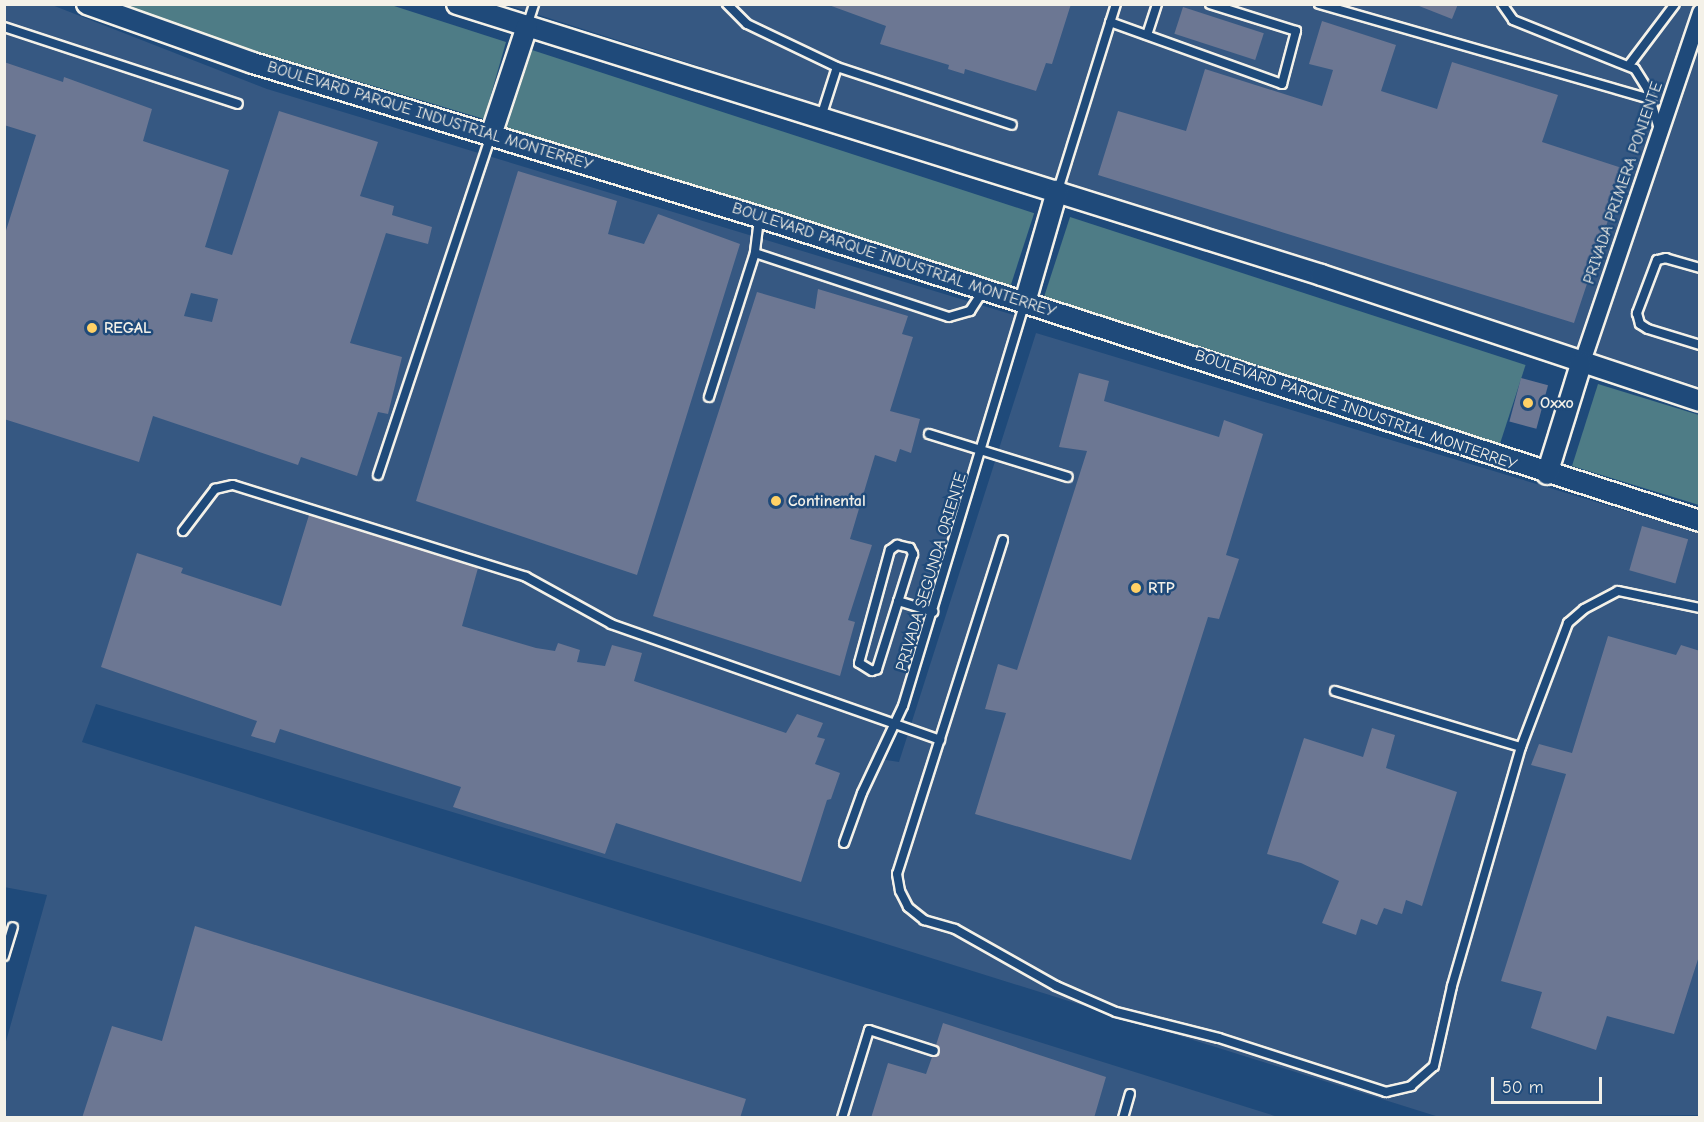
<!DOCTYPE html>
<style>
body{margin:0}
#map{position:relative;width:1704px;height:1122px;overflow:hidden;background:#1f4a7a;font-family:"Comic Neue",sans-serif}
div>[style]{position:absolute}
.built>*{inset:0;background:#365882}
.green>*{inset:0;background:#4e7c86;transform-origin:0 0}
.building>*{inset:0;background:#6c7793;transform-origin:0 0}
.roads{filter:drop-shadow(2px 0 #f4f1e8) drop-shadow(-2px 0 #f4f1e8) drop-shadow(0 2px #f4f1e8) drop-shadow(0 -2px #f4f1e8)}
.service>*{height:8px;margin:-4px;padding:0 4px;transform-origin:4px;border-radius:4px;background:#1f4a7a}
.minor>*{height:15px;margin:-7.5px;padding:0 7.5px;transform-origin:7.5px;border-radius:7.5px;background:#1f4a7a}
.tertiary>*{height:20px;margin:-10px;padding:0 10px;transform-origin:10px;border-radius:10px;background:#1f4a7a}
.dots>*{width:16px;height:16px;translate:-50% -50%;box-sizing:border-box;border:3px solid #1f4a7a;border-radius:50%}
span{translate:-50% -50%;white-space:nowrap;text-align:center;line-height:1.15;-webkit-text-stroke:5px #1f4a7a;paint-order:stroke}
.street-label{font-size:16px;color:#f4f1e8}
.poi-label{font-size:16px;color:#f4f1e8;font-weight:700}
.left{translate:0 -50%;text-align:left}
.frame{position:absolute;inset:0;border:6px solid #f4f1e8;pointer-events:none}
.scale{position:absolute;left:1491px;top:1077px;width:111px;height:27px;box-sizing:border-box;border:3px solid #f4f1e8;border-top:0;padding-left:8px;font-size:18px;line-height:21px;white-space:nowrap;color:#f4f1e8;-webkit-text-stroke:4px #1f4a7a;paint-order:stroke}
</style>
<div id="map">
<div class="built">
<i style="clip-path:polygon(5px 5px,52px 5px,267px 89px,1017px 316px,880px 759px,899px 762px,1036px 333px,1699px 533px,1700px 1115px,1439px 1117px,829px 926px,96px 704px,82px 742px,1278px 1117px,5px 1118px,5px 1045px,47px 895px,4px 887px)"></i>
<i style="clip-path:polygon(508px 5px,1699px 5px,1699px 387px,1604px 356px)"></i>
</div>
<div class="green">
<i style="clip-path:polygon(119px 5px,391px 5px,506px 42px,484px 119px,152px 20px)"></i>
<i style="left:532px;top:50px;width:528px;height:84px;rotate:18deg"></i>
<i style="left:1070px;top:217px;width:479px;height:87px;rotate:18deg"></i>
<i style="clip-path:polygon(1598px 384px,1699px 415px,1699px 505px,1572px 466px)"></i>
</div>
<div class="building">
<i style="clip-path:polygon(826px 4px,1071px 4px,1052px 64px,1046px 63px,1036px 91px,965px 69px,964px 74px,948px 69px,949px 65px,880px 44px,886px 26px)"></i>
<i style="clip-path:polygon(1414px 4px,1458px 4px,1452px 19px)"></i>
<i style="left:1183px;top:7px;width:85px;height:28px;rotate:18deg"></i>
<i style="clip-path:polygon(1322px 21px,1396px 45px,1381px 91px,1437px 109px,1452px 62px,1558px 95px,1542px 142px,1625px 169px,1574px 323px,1098px 175px,1118px 111px,1186px 131px,1205px 69px,1322px 106px,1333px 70px,1309px 64px)"></i>
<i style="clip-path:polygon(evenodd,4px 62px,63px 82px,64px 77px,152px 109px,143px 141px,229px 170px,205px 247px,232px 255px,279px 111px,378px 142px,360px 196px,394px 206px,392px 215px,432px 227px,428px 244px,386px 233px,350px 343px,402px 357px,388px 414px,378px 412px,357px 476px,301px 457px,298px 465px,153px 416px,139px 462px,4px 419px,4px 237px,36px 135px,4px 125px,4px 62px,191px 293px,218px 299px,212px 322px,184px 316px,191px 293px)"></i>
<i style="clip-path:polygon(518px 171px,617px 201px,608px 234px,644px 244px,658px 214px,740px 244px,637px 575px,416px 501px)"></i>
<i style="clip-path:polygon(818px 289px,908px 316px,902px 334px,913px 337px,890px 411px,920px 419px,911px 453px,900px 449px,896px 462px,875px 455px,850px 539px,872px 545px,848px 620px,855px 622px,840px 676px,653px 616px,757px 292px,815px 309px)"></i>
<i style="clip-path:polygon(1079px 373px,1109px 381px,1104px 401px,1219px 437px,1224px 420px,1263px 434px,1226px 555px,1239px 559px,1219px 619px,1208px 617px,1131px 860px,975px 814px,1006px 713px,985px 709px,998px 664px,1017px 670px,1087px 451px,1059px 447px)"></i>
<i style="left:1521px;top:378px;width:28px;height:45px;rotate:15deg"></i>
<i style="clip-path:polygon(309px 515px,478px 568px,462px 626px,536px 648px,555px 651px,558px 643px,580px 650px,577px 662px,605px 666px,612px 645px,642px 653px,634px 681px,786px 733px,797px 714px,823px 723px,817px 737px,825px 739px,815px 764px,840px 773px,831px 799px,827px 800px,801px 882px,616px 823px,605px 854px,453px 807px,461px 787px,280px 729px,275px 743px,251px 736px,257px 721px,101px 667px,137px 553px,183px 568px,181px 573px,281px 606px)"></i>
<i style="left:1642px;top:526px;width:48px;height:46px;rotate:16deg"></i>
<i style="clip-path:polygon(1608px 636px,1676px 655px,1681px 645px,1700px 651px,1700px 953px,1674px 1034px,1607px 1016px,1596px 1050px,1531px 1028px,1542px 992px,1501px 981px,1566px 774px,1531px 765px,1539px 744px,1572px 753px)"></i>
<i style="clip-path:polygon(1372px 728px,1395px 735px,1386px 768px,1457px 792px,1422px 906px,1406px 900px,1402px 914px,1384px 908px,1377px 925px,1361px 919px,1356px 935px,1322px 923px,1339px 881px,1301px 863px,1267px 854px,1304px 738px,1363px 757px)"></i>
<i style="clip-path:polygon(195px 926px,746px 1099px,740px 1118px,82px 1118px,112px 1026px,162px 1041px)"></i>
<i style="clip-path:polygon(943px 1023px,1106px 1077px,1094px 1118px,871px 1118px,888px 1063px,926px 1074px,932px 1057px,940px 1052px,936px 1045px)"></i>
</div>
<div class="roads">
<div class="service">
<i style="left:727px;top:4px;width:28px;rotate:45deg"></i>
<i style="left:747px;top:24px;width:100px;rotate:25.5deg"></i>
<i style="left:1319px;top:4px;width:344px;rotate:16deg"></i>
<i style="left:1502px;top:4px;width:19px;rotate:55deg"></i>
<i style="left:1513px;top:20px;width:131px;rotate:21.9deg"></i>
<i style="left:1635px;top:69px;width:22px;rotate:58deg"></i>
<i style="left:1647px;top:88px;width:43px;rotate:73.7deg"></i>
<i style="left:1110px;top:22px;width:183px;rotate:19.8deg"></i>
<i style="left:1282px;top:84px;width:55px;rotate:-75.2deg"></i>
<i style="left:1296px;top:31px;width:90px;rotate:-162.6deg"></i>
<i style="left:527px;top:26px;width:23px;rotate:-72deg"></i>
<i style="left:4px;top:27px;width:246px;rotate:18.2deg"></i>
<i style="left:1147px;top:35px;width:33px;rotate:-72deg"></i>
<i style="left:1629px;top:65px;width:76px;rotate:-53deg"></i>
<i style="left:821px;top:117px;width:52px;rotate:-72.3deg"></i>
<i style="left:837px;top:67px;width:184px;rotate:18.3deg"></i>
<i style="left:1058px;top:190px;width:195px;rotate:-72.7deg"></i>
<i style="left:759px;top:219px;width:34px;rotate:97deg"></i>
<i style="left:755px;top:253px;width:204px;rotate:18.3deg"></i>
<i style="left:949px;top:317px;width:22px;rotate:-16deg"></i>
<i style="left:970px;top:311px;width:24px;rotate:-57deg"></i>
<i style="left:1700px;top:268px;width:35px;rotate:-164deg"></i>
<i style="left:1666px;top:258px;width:9px;rotate:167deg"></i>
<i style="left:1657px;top:260px;width:57px;rotate:110.7deg"></i>
<i style="left:1637px;top:313px;width:11px;rotate:75deg"></i>
<i style="left:1640px;top:324px;width:9px;rotate:32deg"></i>
<i style="left:1648px;top:329px;width:54px;rotate:17.1deg"></i>
<i style="left:709px;top:397px;width:151px;rotate:-72.3deg"></i>
<i style="left:929px;top:434px;width:145px;rotate:17.2deg"></i>
<i style="left:378px;top:475px;width:358px;rotate:-71.6deg"></i>
<i style="left:183px;top:531px;width:53px;rotate:-52.7deg"></i>
<i style="left:215px;top:489px;width:18px;rotate:-13deg"></i>
<i style="left:233px;top:485px;width:307px;rotate:17.4deg"></i>
<i style="left:526px;top:577px;width:97px;rotate:28.9deg"></i>
<i style="left:611px;top:624px;width:349px;rotate:19.4deg"></i>
<i style="left:1003px;top:540px;width:350px;rotate:107.6deg"></i>
<i style="left:897px;top:874px;width:17px;rotate:80deg"></i>
<i style="left:900px;top:891px;width:18px;rotate:63deg"></i>
<i style="left:908px;top:907px;width:21px;rotate:39deg"></i>
<i style="left:924px;top:920px;width:32px;rotate:16deg"></i>
<i style="left:955px;top:929px;width:116px;rotate:29.4deg"></i>
<i style="left:1056px;top:986px;width:65px;rotate:23.4deg"></i>
<i style="left:1116px;top:1012px;width:106px;rotate:14.2deg"></i>
<i style="left:1219px;top:1038px;width:176px;rotate:17.9deg"></i>
<i style="left:1386px;top:1092px;width:26px;rotate:-13deg"></i>
<i style="left:1411px;top:1086px;width:30px;rotate:-41deg"></i>
<i style="left:1434px;top:1066px;width:82px;rotate:-77.3deg"></i>
<i style="left:1452px;top:986px;width:249px;rotate:-73.9deg"></i>
<i style="left:897px;top:545px;width:13px;rotate:13deg"></i>
<i style="left:910px;top:548px;width:7px;rotate:63deg"></i>
<i style="left:913px;top:554px;width:121px;rotate:107.4deg"></i>
<i style="left:877px;top:669px;width:5px;rotate:158deg"></i>
<i style="left:872px;top:671px;width:15px;rotate:-148deg"></i>
<i style="left:859px;top:663px;width:117px;rotate:-74.7deg"></i>
<i style="left:890px;top:550px;width:9px;rotate:-36deg"></i>
<i style="left:898px;top:601px;width:37px;rotate:17deg"></i>
<i style="left:1335px;top:691px;width:194px;rotate:16.8deg"></i>
<i style="left:1521px;top:747px;width:133px;rotate:-69.2deg"></i>
<i style="left:1568px;top:623px;width:21px;rotate:-41deg"></i>
<i style="left:1584px;top:609px;width:38px;rotate:-28deg"></i>
<i style="left:1618px;top:591px;width:84px;rotate:11.7deg"></i>
<i style="left:844px;top:843px;width:53px;rotate:-70.2deg"></i>
<i style="left:862px;top:793px;width:96px;rotate:-64.8deg"></i>
<i style="left:903px;top:706px;width:419px;rotate:-73.2deg"></i>
<i style="left:4px;top:956px;width:30px;rotate:-73deg"></i>
<i style="left:842px;top:1118px;width:92px;rotate:-72.9deg"></i>
<i style="left:869px;top:1030px;width:68px;rotate:17.9deg"></i>
<i style="left:1123px;top:1118px;width:25px;rotate:-74deg"></i>
</div>
<div class="minor">
<i style="left:1581px;top:364px;width:372px;rotate:-71.3deg"></i>
</div>
<div class="tertiary">
<i style="left:87px;top:4px;width:176px;rotate:19.6deg"></i>
<i style="left:253px;top:63px;width:529px;rotate:16.93deg"></i>
<i style="left:759px;top:217px;width:989px;rotate:17.9deg"></i>
<i style="left:457px;top:4px;width:906px;rotate:17.41deg"></i>
<i style="left:1321px;top:275px;width:399px;rotate:18.4deg"></i>
<i style="left:491px;top:135px;width:115px;rotate:-71.7deg"></i>
<i style="left:1025px;top:302px;width:116px;rotate:-73.9deg"></i>
<i style="left:1547px;top:474px;width:115px;rotate:-72.8deg"></i>
</div>
</div>
<div class="dots">
<i style="left:92px;top:328px;background:#ffd166"></i>
<i style="left:1528px;top:403px;background:#ffd166"></i>
<i style="left:776px;top:501px;background:#ffd166"></i>
<i style="left:1136px;top:588px;background:#ffd166"></i>
</div>
<div class="street-label">
<span style="left:430px;top:116px;rotate:17deg">BOULEVARD PARQUE INDUSTRIAL MONTERREY</span>
<span style="left:1623px;top:183px;rotate:-71deg">PRIVADA PRIMERA PONIENTE</span>
<span style="left:894px;top:260px;rotate:18deg">BOULEVARD PARQUE INDUSTRIAL MONTERREY</span>
<span style="left:1356px;top:410px;rotate:19deg">BOULEVARD PARQUE INDUSTRIAL MONTERREY</span>
<span style="left:931px;top:572px;rotate:-73deg">PRIVADA SEGUNDA ORIENTE</span>
</div>
<div class="poi-label">
<span class="left" style="left:104px;top:328px">REGAL</span>
<span class="left" style="left:1540px;top:403px">Oxxo</span>
<span class="left" style="left:788px;top:501px">Continental</span>
<span class="left" style="left:1148px;top:588px">RTP</span>
</div>
<div class="frame"></div>
<div class="scale">50 m</div>
</div>
